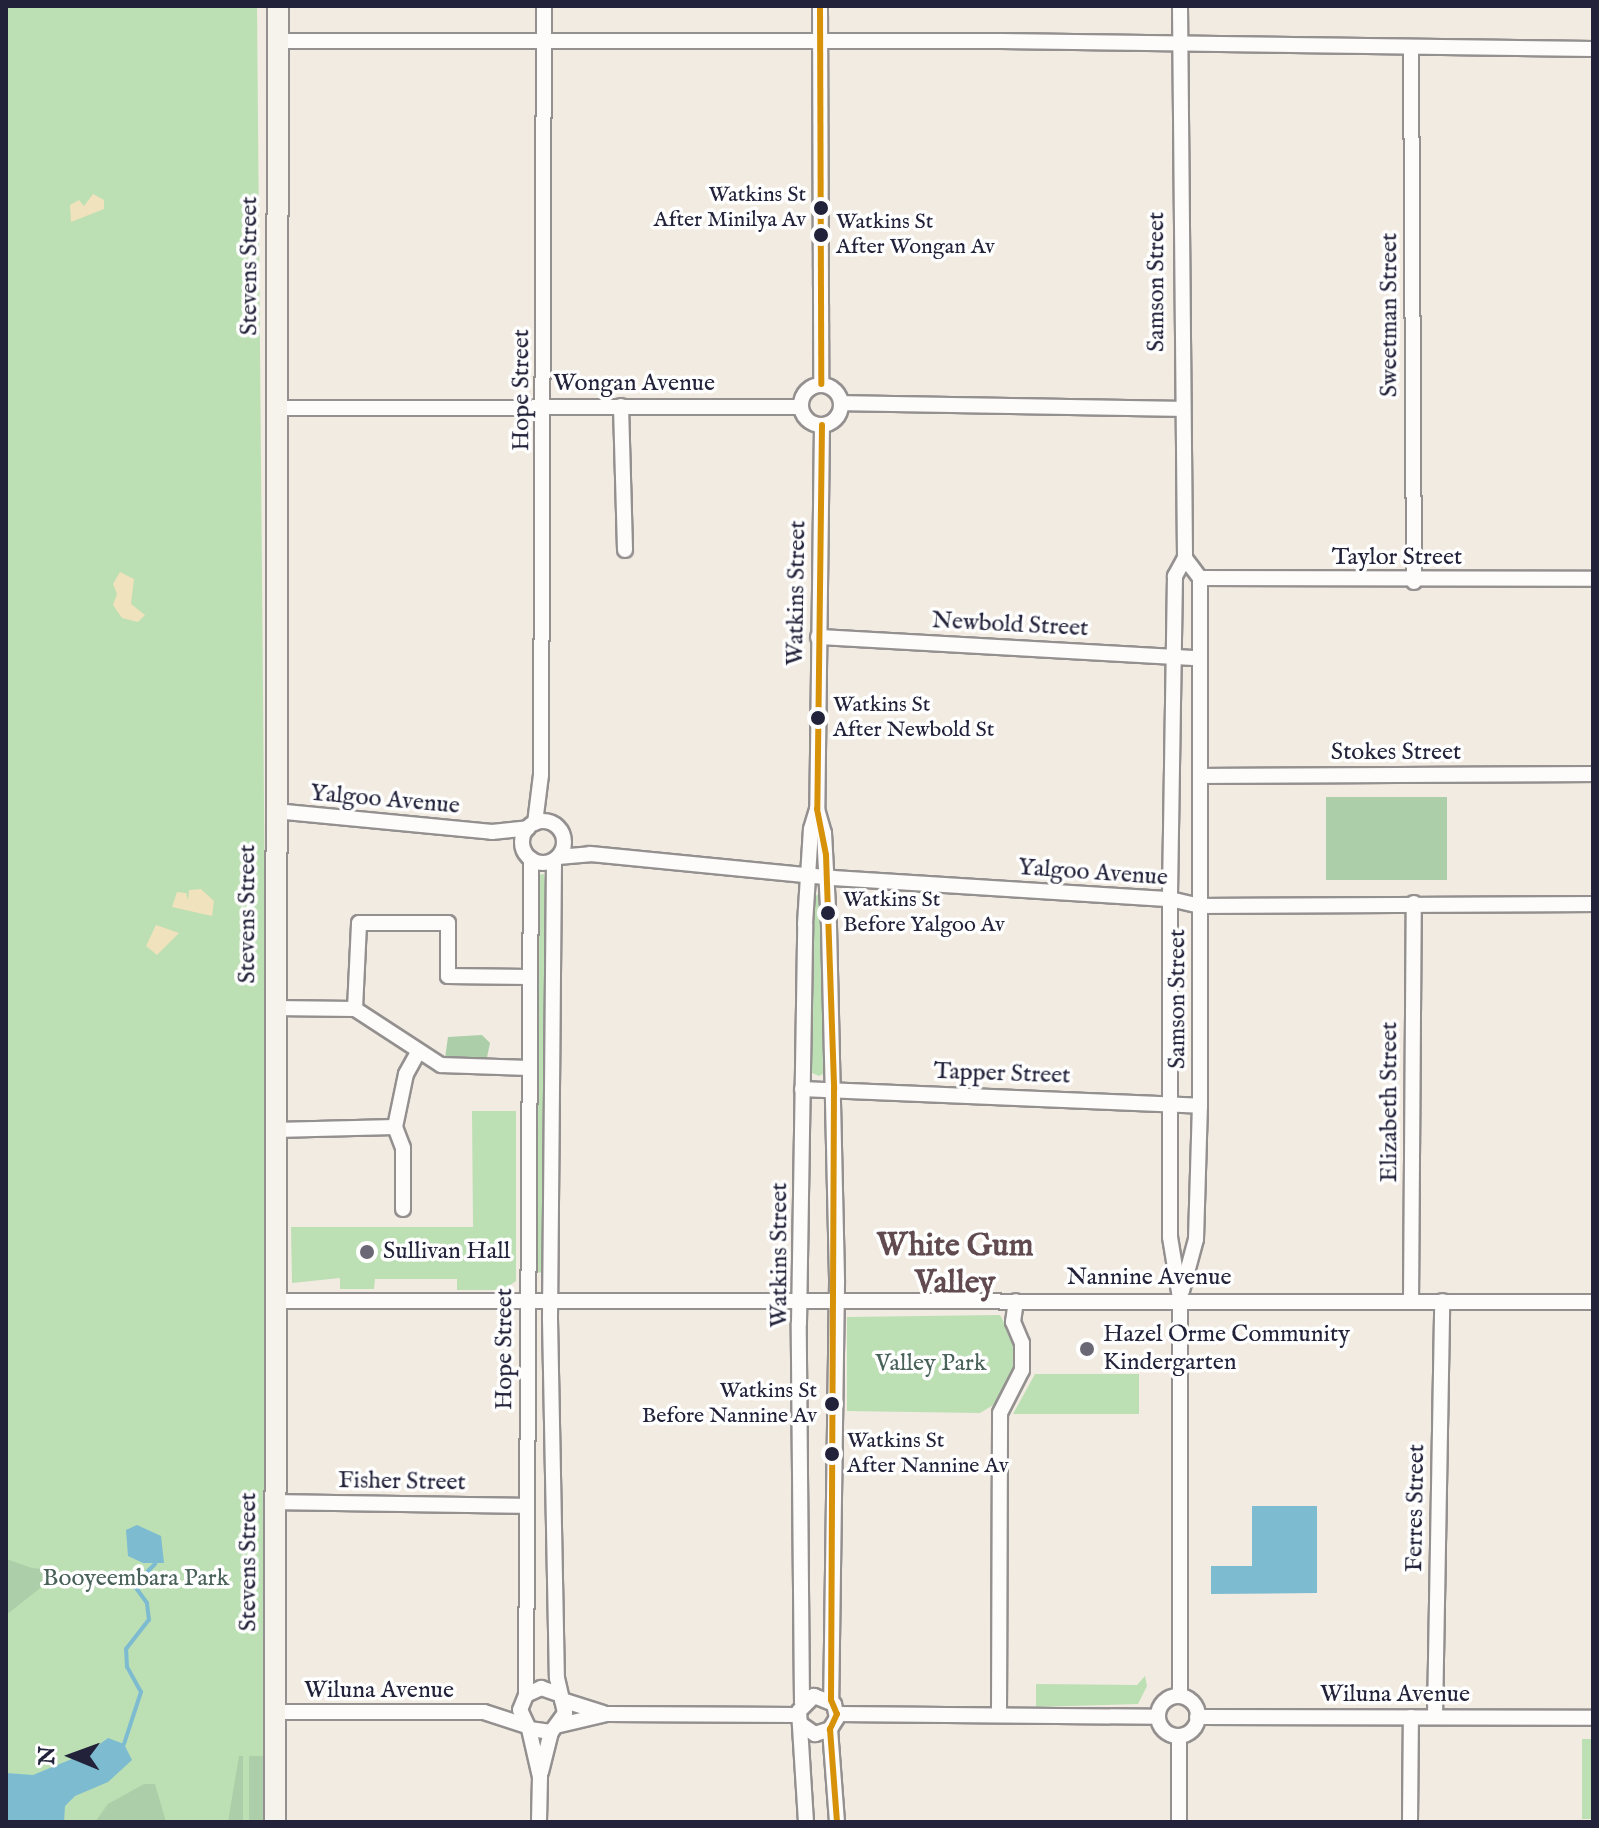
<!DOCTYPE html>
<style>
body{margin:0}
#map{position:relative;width:1599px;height:1828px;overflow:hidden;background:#f2ebe1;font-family:"IM FELL English",serif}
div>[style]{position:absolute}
.green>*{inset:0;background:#bcdfb4;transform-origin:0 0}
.forest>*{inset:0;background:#accea8;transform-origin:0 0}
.sand>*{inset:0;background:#f0e2bc}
.water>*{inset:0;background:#7dbbd1}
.stream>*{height:4px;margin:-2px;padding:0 2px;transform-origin:2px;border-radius:2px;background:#7dbbd1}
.roads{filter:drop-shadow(2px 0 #949090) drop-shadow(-2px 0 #949090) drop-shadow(0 2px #949090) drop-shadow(0 -2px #949090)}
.street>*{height:14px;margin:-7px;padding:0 7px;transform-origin:7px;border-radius:7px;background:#fdfcfa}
.street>.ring{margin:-7px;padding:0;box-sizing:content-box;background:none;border:14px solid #fdfcfa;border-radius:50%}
.secondary>*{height:20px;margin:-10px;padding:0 10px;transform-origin:10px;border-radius:10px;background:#f6f3ed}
.bus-1>*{height:6px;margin:-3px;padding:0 3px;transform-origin:3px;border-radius:3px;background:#d79209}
.dots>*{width:22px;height:22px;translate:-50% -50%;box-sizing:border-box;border:4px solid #fff;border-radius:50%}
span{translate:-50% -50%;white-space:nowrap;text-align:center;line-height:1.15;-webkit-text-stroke:7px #fff;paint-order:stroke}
.bus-label{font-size:22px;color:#22223b}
.right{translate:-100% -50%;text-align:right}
.left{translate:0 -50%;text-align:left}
.street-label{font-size:24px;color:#22223b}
.poi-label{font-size:24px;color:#22223b}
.park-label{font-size:24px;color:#486159}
.district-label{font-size:32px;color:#614b51;font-weight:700}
.frame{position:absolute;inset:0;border:8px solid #22223b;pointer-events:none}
.north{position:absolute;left:32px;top:1716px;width:80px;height:80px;-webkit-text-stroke:6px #fff;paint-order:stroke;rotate:271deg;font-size:22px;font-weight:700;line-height:32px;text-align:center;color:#22223b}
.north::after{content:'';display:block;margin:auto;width:28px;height:36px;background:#22223b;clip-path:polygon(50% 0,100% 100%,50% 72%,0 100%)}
</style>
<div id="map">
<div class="green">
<i style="clip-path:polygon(6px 6px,257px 6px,267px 1146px,266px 1822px,6px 1822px)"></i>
<i style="clip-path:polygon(544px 874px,552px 929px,548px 1273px,535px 1272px,536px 953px,538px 875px)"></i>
<i style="clip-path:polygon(819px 894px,827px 1072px,819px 1076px,810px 1072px,809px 984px,813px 897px)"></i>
<i style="clip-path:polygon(472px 1111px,516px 1111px,516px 1281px,503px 1290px,457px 1290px,457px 1279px,375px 1279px,374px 1289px,340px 1289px,340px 1278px,292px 1283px,291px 1227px,473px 1227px)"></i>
<i style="clip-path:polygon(1000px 1315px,1013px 1339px,1015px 1366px,995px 1404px,980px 1413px,847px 1411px,847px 1317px)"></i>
<i style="clip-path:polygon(1035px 1374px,1139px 1374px,1139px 1414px,1013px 1414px)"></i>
<i style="clip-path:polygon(1145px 1676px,1147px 1686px,1138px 1704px,1036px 1707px,1036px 1684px,1137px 1685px)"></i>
<i style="left:1582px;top:1739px;width:11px;height:80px"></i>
</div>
<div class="forest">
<i style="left:1326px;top:797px;width:121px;height:83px"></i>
<i style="clip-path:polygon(482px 1035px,490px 1043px,486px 1062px,445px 1058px,448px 1037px)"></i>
<i style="clip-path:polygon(6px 1559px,32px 1568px,62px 1571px,6px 1615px)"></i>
<i style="clip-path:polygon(239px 1756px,243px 1756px,243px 1822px,228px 1822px)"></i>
<i style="left:249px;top:1756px;width:17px;height:66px"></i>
<i style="clip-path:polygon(144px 1784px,155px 1784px,166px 1822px,95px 1822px,108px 1804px)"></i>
</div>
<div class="sand">
<i style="clip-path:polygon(93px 194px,104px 200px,104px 209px,71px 222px,70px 205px,79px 200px,84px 206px)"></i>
<i style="clip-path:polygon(120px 572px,134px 579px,131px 604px,145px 615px,138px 622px,122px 618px,113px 605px,117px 594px,113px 584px)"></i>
<i style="clip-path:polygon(201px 889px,214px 901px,212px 916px,172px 907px,177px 892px,186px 893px,188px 900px,189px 890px)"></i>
<i style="clip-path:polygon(156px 925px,179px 933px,157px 955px,146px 946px)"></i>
</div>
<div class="water">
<i style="clip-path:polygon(1252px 1506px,1317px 1506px,1317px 1593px,1211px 1594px,1211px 1566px,1252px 1566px)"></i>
<i style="clip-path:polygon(137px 1525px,161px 1536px,164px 1563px,143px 1563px,128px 1556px,126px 1530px)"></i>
<i style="clip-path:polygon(108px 1738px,124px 1744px,132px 1760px,108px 1782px,75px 1796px,65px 1806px,64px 1822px,6px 1822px,6px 1773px,33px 1775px,89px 1752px)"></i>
</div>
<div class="stream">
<i style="left:124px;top:1744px;width:55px;rotate:-71.9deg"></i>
<i style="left:141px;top:1692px;width:29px;rotate:-119deg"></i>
<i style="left:127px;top:1667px;width:18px;rotate:-93deg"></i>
<i style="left:126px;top:1649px;width:37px;rotate:-52deg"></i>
<i style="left:149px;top:1620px;width:17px;rotate:-97deg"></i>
<i style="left:147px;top:1603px;width:22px;rotate:-126deg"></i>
<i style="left:134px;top:1585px;width:30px;rotate:-45deg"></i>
</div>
<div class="roads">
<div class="street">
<i style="left:820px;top:6px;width:378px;rotate:89.8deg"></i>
<i style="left:1180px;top:6px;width:552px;rotate:89.48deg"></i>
<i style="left:1185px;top:558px;width:21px;rotate:119deg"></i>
<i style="left:1175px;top:576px;width:323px;rotate:90.9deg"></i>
<i style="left:1170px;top:899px;width:338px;rotate:90deg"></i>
<i style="left:1170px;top:1237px;width:62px;rotate:80.7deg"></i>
<i style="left:1180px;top:1298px;width:398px;rotate:90deg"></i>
<i style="left:278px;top:41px;width:723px"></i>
<i style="left:1001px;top:41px;width:592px;rotate:0.77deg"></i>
<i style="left:1411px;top:47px;width:535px;rotate:89.68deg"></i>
<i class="ring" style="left:801px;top:385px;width:26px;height:26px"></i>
<i style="left:841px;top:403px;width:339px;rotate:1deg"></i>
<i style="left:621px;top:406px;width:144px;rotate:88.4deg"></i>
<i style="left:275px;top:408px;width:525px;rotate:-0.11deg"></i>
<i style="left:822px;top:425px;width:384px;rotate:90.7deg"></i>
<i style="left:817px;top:809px;width:25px;rotate:74deg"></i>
<i style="left:824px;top:833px;width:93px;rotate:86.9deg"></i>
<i style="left:829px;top:926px;width:357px;rotate:88.7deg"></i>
<i style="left:837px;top:1283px;width:417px;rotate:90.8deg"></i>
<i style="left:1200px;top:578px;width:393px;rotate:0.1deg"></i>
<i style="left:818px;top:637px;width:382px;rotate:3.2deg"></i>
<i style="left:1200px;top:776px;width:393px;rotate:-0.3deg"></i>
<i style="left:275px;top:811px;width:218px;rotate:5.5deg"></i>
<i style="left:492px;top:832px;width:36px;rotate:-6deg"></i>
<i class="ring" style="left:522px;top:821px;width:28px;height:28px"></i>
<i style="left:535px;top:823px;width:48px;rotate:-82.9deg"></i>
<i style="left:541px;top:775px;width:769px;rotate:-89.78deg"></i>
<i style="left:558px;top:857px;width:32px;rotate:-5deg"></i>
<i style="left:590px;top:854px;width:244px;rotate:5.6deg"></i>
<i style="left:833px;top:878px;width:338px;rotate:3.6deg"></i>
<i style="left:1170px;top:899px;width:31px;rotate:13deg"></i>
<i style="left:1200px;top:906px;width:393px;rotate:-0.3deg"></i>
<i style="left:554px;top:860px;width:459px;rotate:90.5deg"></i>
<i style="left:550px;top:1319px;width:359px;rotate:88.9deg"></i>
<i style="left:557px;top:1678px;width:36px;rotate:77deg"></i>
<i style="left:565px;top:1713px;width:24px;rotate:126deg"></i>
<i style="left:551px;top:1732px;width:22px;rotate:-172deg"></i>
<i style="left:529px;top:1729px;width:21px;rotate:-115deg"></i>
<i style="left:520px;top:1710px;width:16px;rotate:-68deg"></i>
<i style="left:526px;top:1695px;width:17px;rotate:-25deg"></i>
<i style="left:541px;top:1688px;width:18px;rotate:19deg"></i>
<i style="left:274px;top:1008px;width:81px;rotate:0.7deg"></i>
<i style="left:355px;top:1009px;width:103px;rotate:33.1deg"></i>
<i style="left:441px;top:1065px;width:88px;rotate:2deg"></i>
<i style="left:355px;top:1009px;width:86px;rotate:-87.3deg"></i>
<i style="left:359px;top:923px;width:89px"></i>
<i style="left:448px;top:923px;width:53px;rotate:90deg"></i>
<i style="left:448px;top:976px;width:81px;rotate:0.7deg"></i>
<i style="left:802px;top:1089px;width:398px;rotate:2.4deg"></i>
<i style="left:395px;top:1127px;width:22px;rotate:69deg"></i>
<i style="left:403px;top:1148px;width:61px;rotate:90deg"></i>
<i style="left:275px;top:1130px;width:120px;rotate:-1.4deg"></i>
<i style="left:395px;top:1127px;width:54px;rotate:-78.3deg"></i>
<i style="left:406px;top:1074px;width:25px;rotate:-61deg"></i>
<i style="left:1182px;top:1291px;width:54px;rotate:-74.9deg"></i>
<i style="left:1196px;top:1239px;width:133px;rotate:-88.3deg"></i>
<i style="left:1200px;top:1106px;width:528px;rotate:-90deg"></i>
<i style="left:1200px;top:578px;width:25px;rotate:-127deg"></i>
<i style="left:274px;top:1301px;width:1319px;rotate:0.04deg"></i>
<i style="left:1411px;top:1301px;width:398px;rotate:-89.6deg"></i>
<i style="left:276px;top:1502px;width:251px;rotate:0.9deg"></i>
<i style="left:526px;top:1695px;width:836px;rotate:-89.66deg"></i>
<i class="ring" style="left:1158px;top:1696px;width:26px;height:26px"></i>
<i style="left:562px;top:1700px;width:43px;rotate:17.6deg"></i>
<i style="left:802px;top:1703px;width:380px;rotate:-90.5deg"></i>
<i style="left:799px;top:1323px;width:399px;rotate:-89.1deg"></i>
<i style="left:805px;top:924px;width:95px;rotate:-86.4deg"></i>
<i style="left:811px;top:829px;width:21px;rotate:-73deg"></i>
<i style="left:275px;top:1712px;width:209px"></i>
<i style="left:484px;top:1712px;width:42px;rotate:18deg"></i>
<i style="left:837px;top:1714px;width:321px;rotate:0.5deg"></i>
<i style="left:999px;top:1715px;width:302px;rotate:-89.8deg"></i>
<i style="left:1000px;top:1413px;width:48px;rotate:-62.9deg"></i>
<i style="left:1022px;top:1370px;width:27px;rotate:-90deg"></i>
<i style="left:1022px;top:1343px;width:23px;rotate:-113deg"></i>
<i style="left:1013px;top:1322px;width:21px;rotate:-82deg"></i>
<i style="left:1197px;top:1717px;width:396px;rotate:0.1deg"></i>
<i style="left:1435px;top:1717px;width:416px;rotate:-89deg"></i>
<i style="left:560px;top:1725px;width:48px;rotate:-13.2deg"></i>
<i style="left:607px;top:1714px;width:191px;rotate:0.3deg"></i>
<i style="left:802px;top:1725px;width:16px;rotate:35deg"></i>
<i style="left:815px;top:1734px;width:16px;rotate:-18deg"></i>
<i style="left:830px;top:1729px;width:13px;rotate:-58deg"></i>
<i style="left:837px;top:1718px;width:14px;rotate:-102deg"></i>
<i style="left:834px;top:1704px;width:22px;rotate:-158deg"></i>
<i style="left:814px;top:1696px;width:21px;rotate:135deg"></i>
<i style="left:799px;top:1711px;width:111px;rotate:86.4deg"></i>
<i style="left:529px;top:1729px;width:49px;rotate:77.1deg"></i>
<i style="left:540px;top:1777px;width:45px;rotate:91.3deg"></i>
<i style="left:830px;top:1729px;width:93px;rotate:85.7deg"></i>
<i style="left:541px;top:1772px;width:41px;rotate:-76deg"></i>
<i style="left:1179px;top:1822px;width:86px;rotate:-90deg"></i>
<i style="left:1410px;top:1822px;width:105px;rotate:-89.5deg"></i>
</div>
<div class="secondary">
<i style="left:275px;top:1822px;width:1816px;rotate:-89.91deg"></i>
</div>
</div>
<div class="bus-1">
<i style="left:820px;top:6px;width:378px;rotate:89.8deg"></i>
<i style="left:822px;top:425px;width:384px;rotate:90.7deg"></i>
<i style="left:817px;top:809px;width:47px;rotate:78.9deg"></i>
<i style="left:826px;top:855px;width:234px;rotate:88deg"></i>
<i style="left:834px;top:1089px;width:611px;rotate:90.28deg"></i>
<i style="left:831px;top:1700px;width:15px;rotate:67deg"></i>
<i style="left:837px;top:1714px;width:17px;rotate:115deg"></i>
<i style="left:830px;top:1729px;width:93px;rotate:85.7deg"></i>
</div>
<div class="dots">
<i style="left:821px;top:208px;background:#22223b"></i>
<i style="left:821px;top:235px;background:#22223b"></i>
<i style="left:818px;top:718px;background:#22223b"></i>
<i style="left:828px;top:913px;background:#22223b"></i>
<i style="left:367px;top:1252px;background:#6b6875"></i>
<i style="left:1087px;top:1349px;background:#6b6875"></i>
<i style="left:832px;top:1404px;background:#22223b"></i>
<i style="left:832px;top:1454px;background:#22223b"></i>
</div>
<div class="bus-label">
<span class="right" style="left:806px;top:208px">Watkins St<br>After Minilya Av</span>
<span class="left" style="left:836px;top:235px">Watkins St<br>After Wongan Av</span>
<span class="left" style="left:833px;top:718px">Watkins St<br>After Newbold St</span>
<span class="left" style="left:843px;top:913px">Watkins St<br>Before Yalgoo Av</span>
<span class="right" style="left:817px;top:1404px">Watkins St<br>Before Nannine Av</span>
<span class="left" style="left:847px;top:1454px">Watkins St<br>After Nannine Av</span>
</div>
<div class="street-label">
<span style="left:250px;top:266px;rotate:-90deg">Stevens Street</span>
<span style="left:1157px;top:282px;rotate:-90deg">Samson Street</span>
<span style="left:1390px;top:315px;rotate:-90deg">Sweetman Street</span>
<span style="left:634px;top:384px">Wongan Avenue</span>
<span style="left:522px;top:390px;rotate:-90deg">Hope Street</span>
<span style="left:1397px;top:558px">Taylor Street</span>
<span style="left:797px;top:593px;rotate:-89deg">Watkins Street</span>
<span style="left:1010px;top:625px;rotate:3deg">Newbold Street</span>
<span style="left:1396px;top:753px">Stokes Street</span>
<span style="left:385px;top:800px;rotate:5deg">Yalgoo Avenue</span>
<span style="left:1093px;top:873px;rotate:4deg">Yalgoo Avenue</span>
<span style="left:248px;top:914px;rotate:-90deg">Stevens Street</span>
<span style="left:1178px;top:999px;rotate:-90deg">Samson Street</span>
<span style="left:1002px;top:1074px;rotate:2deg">Tapper Street</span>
<span style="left:1390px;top:1102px;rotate:-90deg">Elizabeth Street</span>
<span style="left:780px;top:1255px;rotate:-90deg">Watkins Street</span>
<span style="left:1149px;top:1278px">Nannine Avenue</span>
<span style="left:505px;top:1349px;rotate:-90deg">Hope Street</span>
<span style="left:402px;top:1482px;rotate:1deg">Fisher Street</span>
<span style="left:1416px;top:1508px;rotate:-89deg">Ferres Street</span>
<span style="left:249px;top:1562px;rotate:-90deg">Stevens Street</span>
<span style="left:379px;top:1691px">Wiluna Avenue</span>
<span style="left:1395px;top:1695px">Wiluna Avenue</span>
</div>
<div class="poi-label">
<span class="left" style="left:383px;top:1252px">Sullivan Hall</span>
<span class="left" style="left:1103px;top:1349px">Hazel Orme Community<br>Kindergarten</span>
</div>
<div class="park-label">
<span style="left:931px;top:1364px">Valley Park</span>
<span style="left:136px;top:1579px">Booyeembara Park</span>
</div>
<div class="district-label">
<span style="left:955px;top:1266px">White Gum<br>Valley</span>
</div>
<div class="frame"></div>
<div class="north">N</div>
</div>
